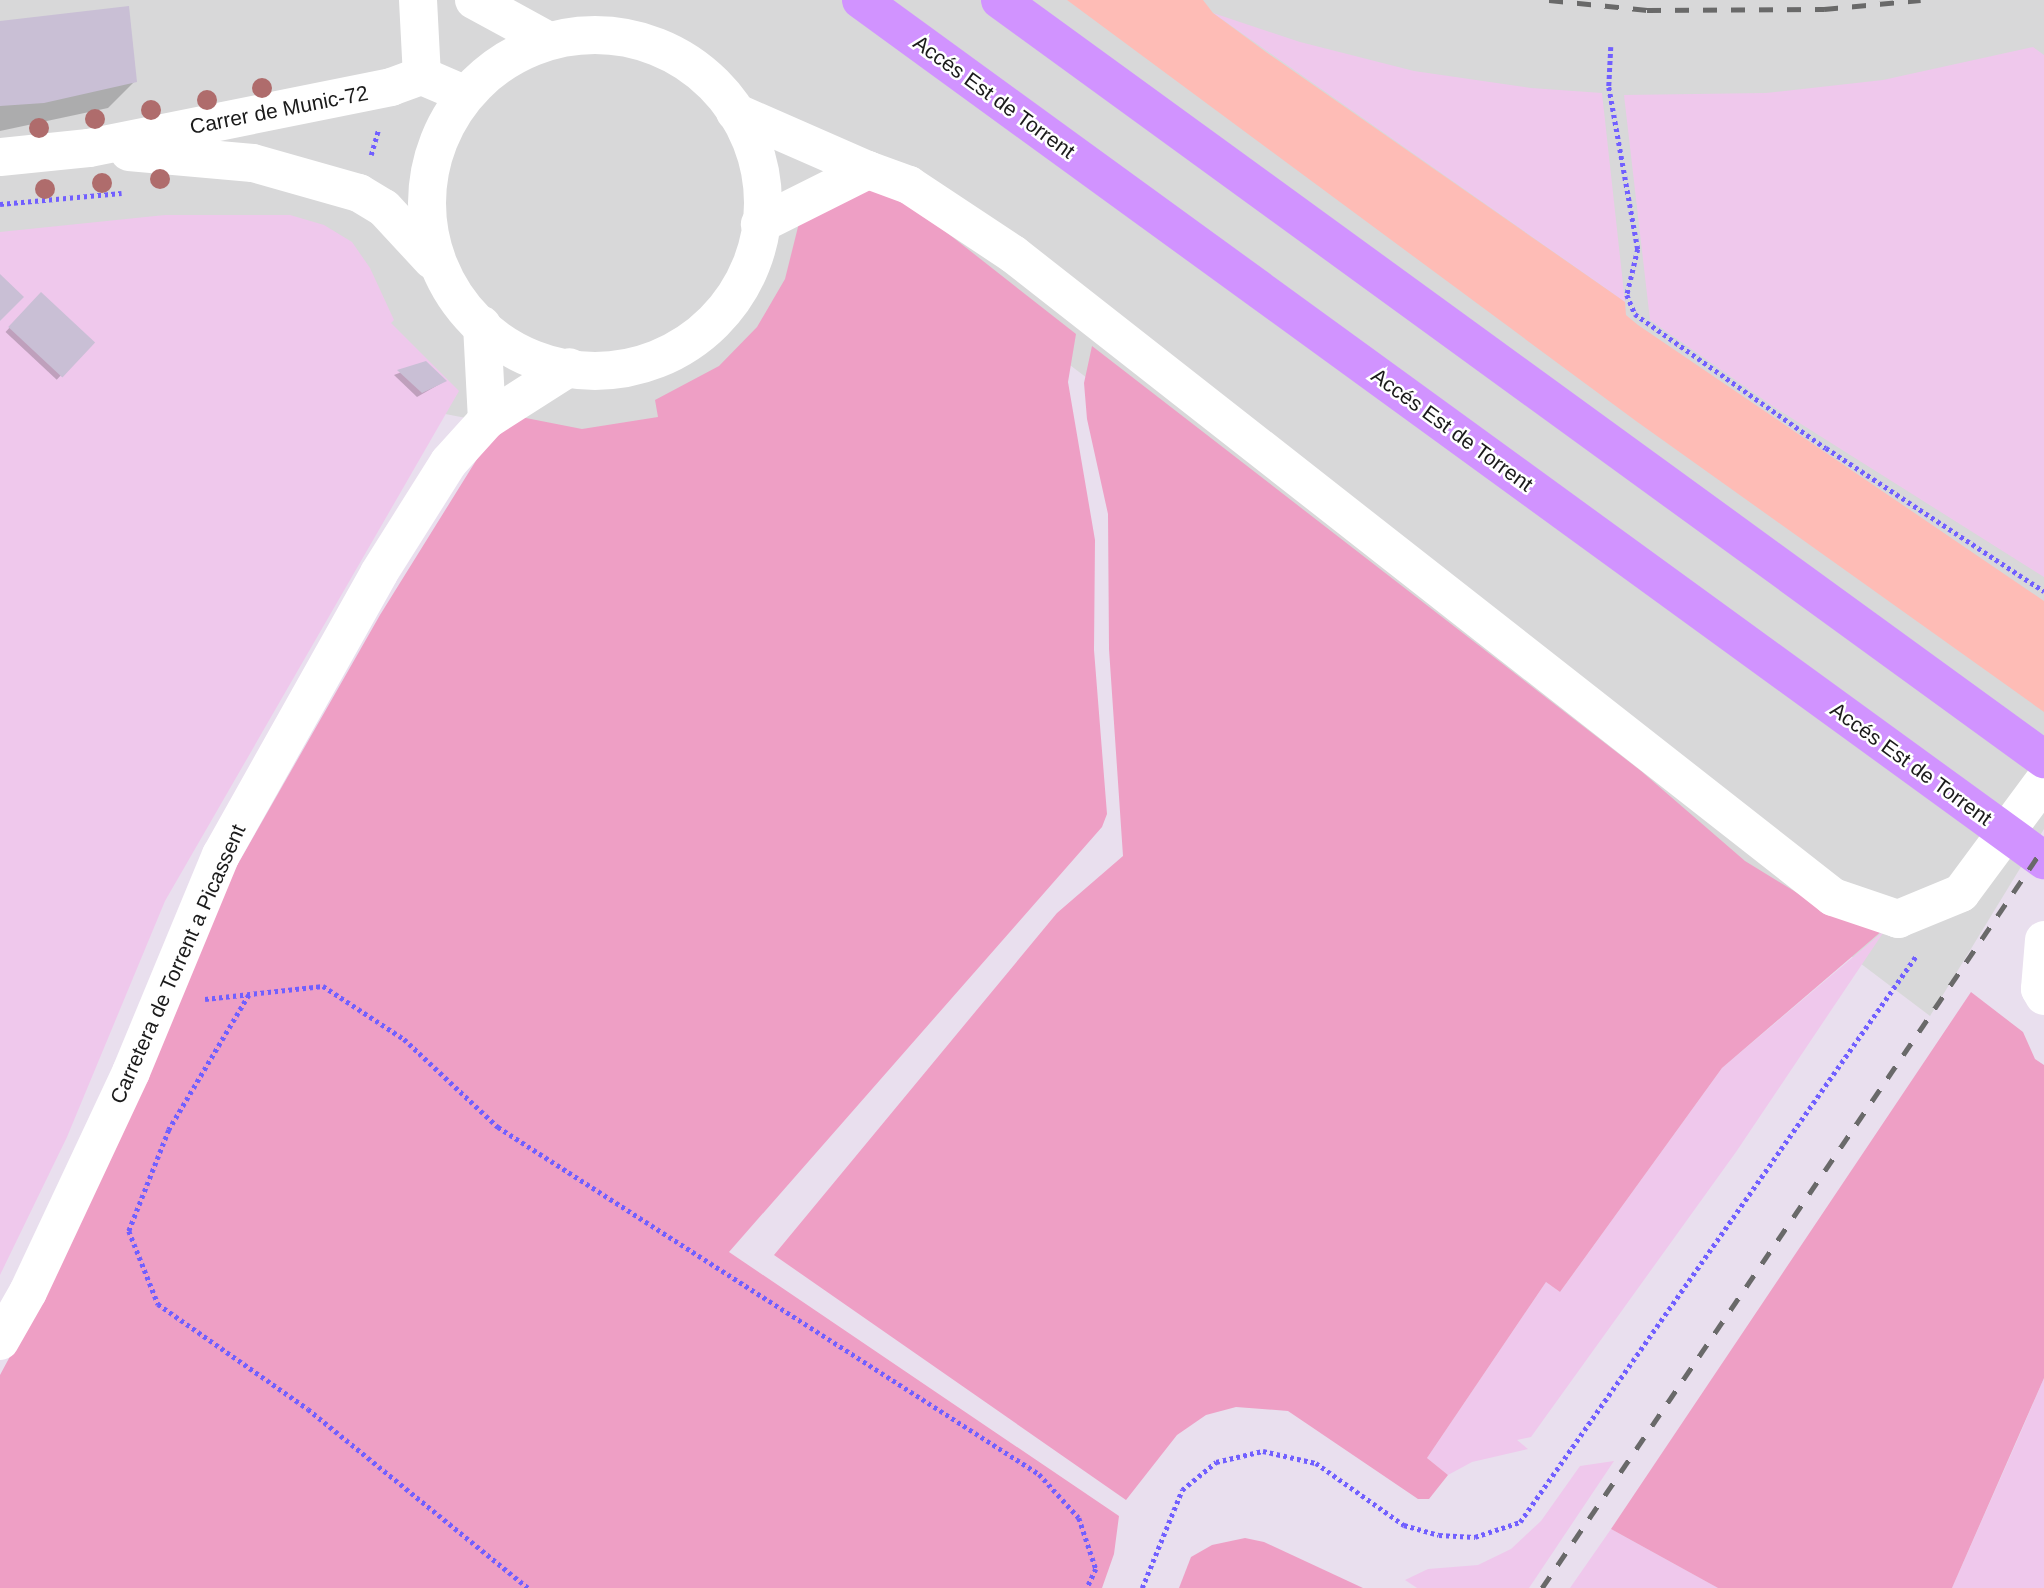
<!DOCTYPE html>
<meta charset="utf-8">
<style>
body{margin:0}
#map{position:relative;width:2044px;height:1588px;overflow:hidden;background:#e9dfee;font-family:Helvetica,sans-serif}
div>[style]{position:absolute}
.residential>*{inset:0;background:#d8d8d9}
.farmland>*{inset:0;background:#efc8ec}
.grass>*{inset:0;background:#ee9fc5}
.park>*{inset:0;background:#febcb6}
.shadow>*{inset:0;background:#0003;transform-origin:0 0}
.building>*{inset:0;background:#c9bfd5;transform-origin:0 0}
.path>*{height:4.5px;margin-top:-2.25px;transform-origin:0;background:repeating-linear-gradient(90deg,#715fff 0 3.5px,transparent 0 7px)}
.minor>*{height:38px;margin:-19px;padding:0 19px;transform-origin:19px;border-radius:19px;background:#fff}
.minor>.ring{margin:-19px;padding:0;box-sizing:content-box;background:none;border:38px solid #fff;border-radius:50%}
.tertiary>*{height:38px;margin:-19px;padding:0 19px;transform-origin:19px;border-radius:19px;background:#fff}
.primary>*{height:38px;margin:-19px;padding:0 19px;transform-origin:19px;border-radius:19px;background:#d193ff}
.rail>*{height:5px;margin-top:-2.5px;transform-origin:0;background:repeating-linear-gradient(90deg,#696969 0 14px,transparent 0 28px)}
.trees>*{width:20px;height:20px;margin:-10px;border-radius:50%;background:#af6c6c}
span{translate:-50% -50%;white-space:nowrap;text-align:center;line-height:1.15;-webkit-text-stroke:5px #fff;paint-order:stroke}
.street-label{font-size:21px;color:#1b1b1b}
</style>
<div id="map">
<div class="residential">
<i style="clip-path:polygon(0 0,2044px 0,2044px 829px,1930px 1016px,881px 222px,729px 422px,585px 441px,435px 412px,0 236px)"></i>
</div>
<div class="farmland">
<i style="clip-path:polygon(1213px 13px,1300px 42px,1414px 71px,1531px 88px,1602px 93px,1625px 302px)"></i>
<i style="clip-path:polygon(2033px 47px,2044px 55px,2044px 577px,1774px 407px,1650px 320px,1624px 95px,1766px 93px,1883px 80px)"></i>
<i style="clip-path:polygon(165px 215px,290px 215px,324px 225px,352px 242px,370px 268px,394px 320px,391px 323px,459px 391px,165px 901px,67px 1137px,0 1275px,0 232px)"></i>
<i style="clip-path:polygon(1885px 930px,1736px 1152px,1531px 1437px,1517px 1440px,1528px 1449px,1472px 1462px,1448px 1475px,1427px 1458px,1546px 1282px,1560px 1292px,1722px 1068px)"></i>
<i style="clip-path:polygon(2044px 1378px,2044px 1588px,1952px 1588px,2020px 1434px)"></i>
<i style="clip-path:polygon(1614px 1461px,1529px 1588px,1417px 1588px,1405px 1580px,1428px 1569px,1478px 1565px,1511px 1549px,1541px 1521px,1580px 1466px)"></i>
<i style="clip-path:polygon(1611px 1529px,1718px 1588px,1570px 1588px)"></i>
</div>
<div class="grass">
<i style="clip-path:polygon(858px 185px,913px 206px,1076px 334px,1068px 382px,1095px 540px,1094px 650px,1107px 814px,1102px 827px,729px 1252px,1119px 1516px,1114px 1554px,1102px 1588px,0 1588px,0 1375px,58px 1267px,202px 927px,380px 615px,505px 414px,582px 429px,658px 417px,655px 400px,719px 366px,757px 327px,785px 279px,799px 223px)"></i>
<i style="clip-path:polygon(1092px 346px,1641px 771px,1745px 861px,1799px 894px,1883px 930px,1722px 1068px,1560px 1292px,1546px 1282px,1427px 1458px,1448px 1475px,1429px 1499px,1418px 1499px,1288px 1411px,1236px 1407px,1206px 1415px,1177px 1435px,1126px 1500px,774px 1255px,1057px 913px,1123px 856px,1109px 649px,1108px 514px,1087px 419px,1084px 383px)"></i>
<i style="clip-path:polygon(1971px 992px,2023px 1032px,2035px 1059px,2044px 1065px,2044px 1378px,1952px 1588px,1718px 1588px,1611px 1529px)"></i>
<i style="clip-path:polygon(1245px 1538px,1264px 1542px,1363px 1588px,1179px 1588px,1191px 1557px,1212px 1545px)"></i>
</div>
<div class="park">
<i style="clip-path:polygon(1067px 0,1203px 0,1213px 13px,1266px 52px,1625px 302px,1626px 315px,1638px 325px,2044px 601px,2044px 712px,1636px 421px)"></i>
</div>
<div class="shadow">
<i style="clip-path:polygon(0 23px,135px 81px,108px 108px,0 131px)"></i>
<i style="left:41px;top:294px;width:70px;height:52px;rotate:43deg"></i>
<i style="clip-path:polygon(425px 363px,445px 381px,417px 397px,394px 375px)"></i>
</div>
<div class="building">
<i style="clip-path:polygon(129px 6px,137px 82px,44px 103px,0 106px,0 21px)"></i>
<i style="clip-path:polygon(0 274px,24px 297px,0 321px)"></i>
<i style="left:41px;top:292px;width:74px;height:48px;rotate:43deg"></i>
<i style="clip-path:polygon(426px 361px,447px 381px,422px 393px,397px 370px)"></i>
</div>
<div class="path">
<i style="left:1611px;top:47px;width:40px;rotate:92.9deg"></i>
<i style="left:1609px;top:87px;width:165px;rotate:79.9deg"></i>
<i style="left:1638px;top:249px;width:47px;rotate:103.4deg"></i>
<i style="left:1627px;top:295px;width:21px;rotate:67deg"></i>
<i style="left:1635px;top:314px;width:233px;rotate:35.1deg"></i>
<i style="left:1826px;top:448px;width:261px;rotate:33.3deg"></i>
<i style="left:371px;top:155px;width:26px;rotate:-74deg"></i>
<i style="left:0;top:204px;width:122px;rotate:-5.2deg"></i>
<i style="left:249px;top:995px;width:157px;rotate:120.7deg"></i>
<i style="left:169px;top:1130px;width:109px;rotate:111.6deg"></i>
<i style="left:129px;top:1231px;width:79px;rotate:68.3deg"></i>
<i style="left:158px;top:1304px;width:183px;rotate:35deg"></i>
<i style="left:308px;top:1409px;width:284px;rotate:39.1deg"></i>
<i style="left:205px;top:999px;width:119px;rotate:-6.3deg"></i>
<i style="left:323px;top:986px;width:97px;rotate:33.2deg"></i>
<i style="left:404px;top:1039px;width:129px;rotate:43.1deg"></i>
<i style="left:498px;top:1127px;width:643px;rotate:32.68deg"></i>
<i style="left:1039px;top:1474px;width:59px;rotate:47.7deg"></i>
<i style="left:1079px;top:1518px;width:54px;rotate:71.6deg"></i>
<i style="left:1096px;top:1569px;width:21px;rotate:115deg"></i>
<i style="left:1142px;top:1588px;width:106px;rotate:-67.8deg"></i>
<i style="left:1182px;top:1490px;width:44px;rotate:-39.5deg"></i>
<i style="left:1216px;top:1462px;width:48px;rotate:-13.2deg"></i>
<i style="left:1263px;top:1451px;width:54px;rotate:12.8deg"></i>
<i style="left:1316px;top:1463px;width:108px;rotate:35.2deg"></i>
<i style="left:1404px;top:1525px;width:36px;rotate:16deg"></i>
<i style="left:1439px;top:1535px;width:36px;rotate:3deg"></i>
<i style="left:1475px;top:1537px;width:47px;rotate:-18.4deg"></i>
<i style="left:1520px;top:1522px;width:691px;rotate:-55.02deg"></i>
</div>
<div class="minor">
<i style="left:418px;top:0;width:76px;rotate:87deg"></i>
<i style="left:474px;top:0;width:83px;rotate:28.7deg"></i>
<i class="ring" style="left:427px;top:35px;width:298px;height:298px"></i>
<i style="left:735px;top:112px;width:145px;rotate:23.6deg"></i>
<i style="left:868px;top:170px;width:121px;rotate:153.4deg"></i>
<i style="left:129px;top:152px;width:124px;rotate:5.1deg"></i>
<i style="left:253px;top:163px;width:110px;rotate:15.8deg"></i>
<i style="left:359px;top:193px;width:29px;rotate:31deg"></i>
<i style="left:384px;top:208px;width:71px;rotate:47.3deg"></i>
<i style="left:0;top:157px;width:89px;rotate:-5.8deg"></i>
<i style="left:89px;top:148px;width:308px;rotate:-11.4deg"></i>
<i style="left:391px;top:87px;width:33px;rotate:-20deg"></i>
<i style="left:422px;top:76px;width:46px;rotate:23.2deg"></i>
<i style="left:868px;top:170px;width:44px;rotate:20.1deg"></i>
<i style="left:909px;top:185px;width:125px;rotate:33.6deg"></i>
<i style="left:1013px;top:254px;width:1042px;rotate:38.1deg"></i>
<i style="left:1833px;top:897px;width:69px;rotate:18.7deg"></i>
<i style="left:1898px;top:919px;width:68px;rotate:-22.4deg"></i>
<i style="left:1961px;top:893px;width:139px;rotate:-53.5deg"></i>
<i style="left:482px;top:325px;width:95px;rotate:87deg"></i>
<i style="left:487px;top:420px;width:98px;rotate:-32.6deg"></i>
<i style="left:2044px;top:940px;width:49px;rotate:94.7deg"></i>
<i style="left:2040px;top:989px;width:8px;rotate:60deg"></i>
</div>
<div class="tertiary">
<i style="left:0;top:1341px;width:56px;rotate:-60.3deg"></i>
<i style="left:28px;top:1292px;width:243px;rotate:-64.9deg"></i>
<i style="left:131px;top:1072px;width:235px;rotate:-67.5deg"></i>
<i style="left:221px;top:855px;width:323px;rotate:-60.7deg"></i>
<i style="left:379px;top:573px;width:131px;rotate:-57.8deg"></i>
<i style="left:449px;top:462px;width:57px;rotate:-47.9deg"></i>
</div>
<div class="primary">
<i style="left:861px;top:0;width:1463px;rotate:36.02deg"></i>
<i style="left:1000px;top:0;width:1291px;rotate:36.02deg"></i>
</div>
<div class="rail">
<i style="left:1549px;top:0;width:99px;rotate:5.8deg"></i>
<i style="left:1647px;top:10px;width:177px;rotate:-0.3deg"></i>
<i style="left:1824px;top:9px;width:97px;rotate:-5.3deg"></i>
<i style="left:1542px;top:1588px;width:895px;rotate:-55.88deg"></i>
</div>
<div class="trees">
<i style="left:262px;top:88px"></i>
<i style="left:207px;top:100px"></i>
<i style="left:151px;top:110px"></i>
<i style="left:95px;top:119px"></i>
<i style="left:39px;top:128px"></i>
<i style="left:160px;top:179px"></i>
<i style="left:102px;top:183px"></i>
<i style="left:45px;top:189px"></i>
</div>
<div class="street-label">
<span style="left:994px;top:97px;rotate:36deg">Accés Est de Torrent</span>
<span style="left:279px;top:110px;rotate:-11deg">Carrer de Munic-72</span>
<span style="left:1452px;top:430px;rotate:36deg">Accés Est de Torrent</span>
<span style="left:1911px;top:764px;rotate:36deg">Accés Est de Torrent</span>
<span style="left:178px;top:964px;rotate:-66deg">Carretera de Torrent a Picassent</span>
</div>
</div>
